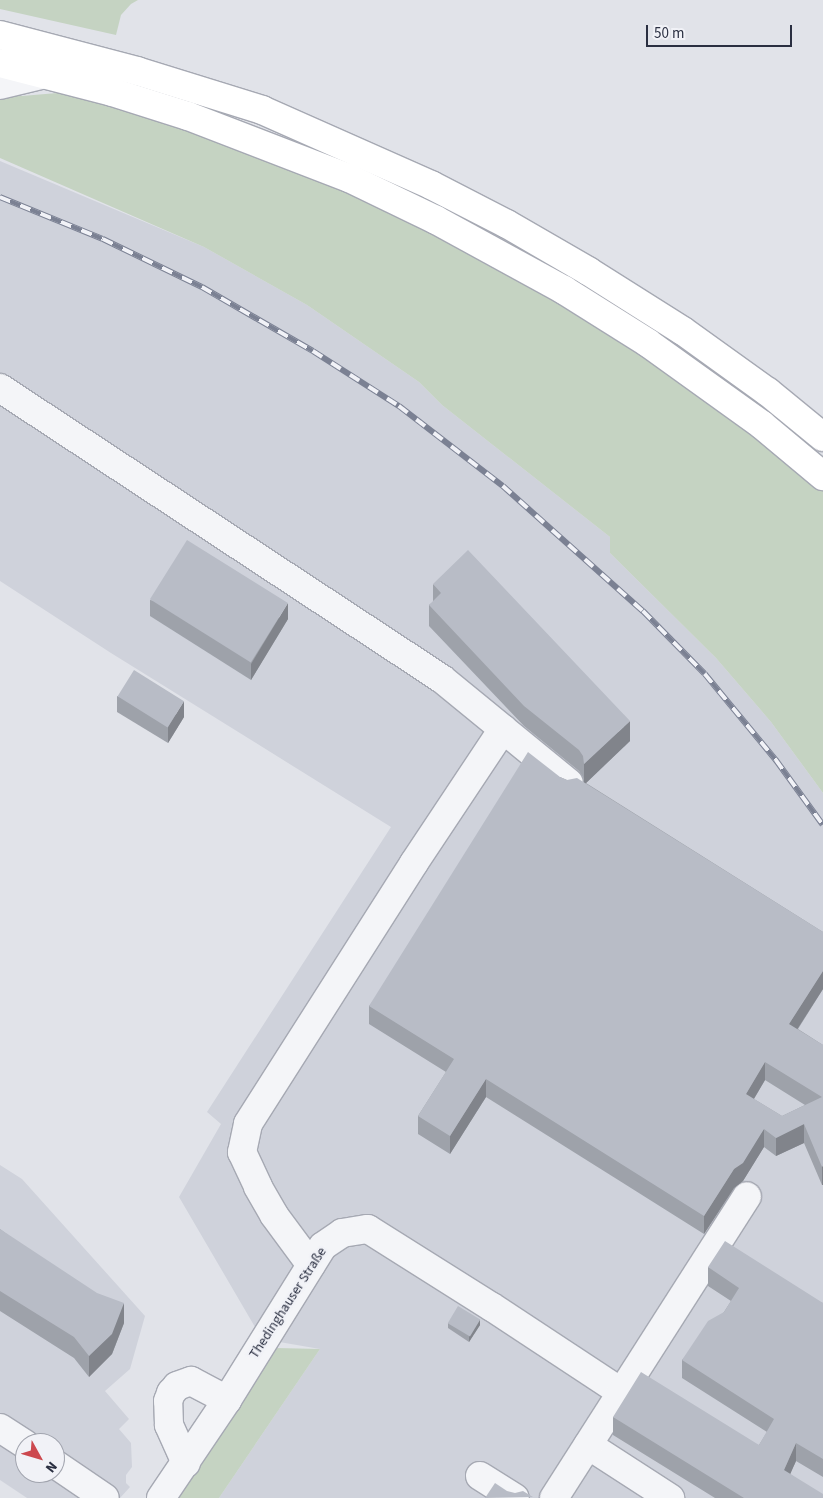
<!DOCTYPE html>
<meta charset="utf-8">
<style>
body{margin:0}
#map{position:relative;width:823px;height:1498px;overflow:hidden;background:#e1e3e9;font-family:"Source Sans 3",sans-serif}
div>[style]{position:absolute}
.built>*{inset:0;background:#cfd2db}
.green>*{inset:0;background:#c5d3c2}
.roads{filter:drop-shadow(1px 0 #a6a9b3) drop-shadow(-1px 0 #a6a9b3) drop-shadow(0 1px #a6a9b3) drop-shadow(0 -1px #a6a9b3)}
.minor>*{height:28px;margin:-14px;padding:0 14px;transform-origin:14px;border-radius:14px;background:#f4f5f8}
.major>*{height:28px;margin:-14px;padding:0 14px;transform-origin:14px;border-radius:14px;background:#fff}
.rail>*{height:5.5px;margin-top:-2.75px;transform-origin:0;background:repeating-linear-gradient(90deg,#f1f2f7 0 11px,#7b8193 0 22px);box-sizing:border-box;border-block:1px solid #7b8193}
.wall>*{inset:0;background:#9ea2aa}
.shaded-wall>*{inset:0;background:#81848b;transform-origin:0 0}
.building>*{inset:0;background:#b8bcc6;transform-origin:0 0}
span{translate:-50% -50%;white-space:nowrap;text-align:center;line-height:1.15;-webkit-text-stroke:5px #f1f2f7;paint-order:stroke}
.street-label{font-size:14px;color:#2a2f41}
.north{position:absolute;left:15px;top:1433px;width:50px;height:50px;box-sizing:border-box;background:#f1f2f7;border:1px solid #a1a4ae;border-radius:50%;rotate:129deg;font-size:14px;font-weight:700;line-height:20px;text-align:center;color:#2a2f41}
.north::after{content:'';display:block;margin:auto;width:18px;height:22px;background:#cc484e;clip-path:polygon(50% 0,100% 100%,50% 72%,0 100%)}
.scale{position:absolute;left:646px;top:25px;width:146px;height:22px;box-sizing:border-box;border:2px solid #2a2f41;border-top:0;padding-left:6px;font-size:15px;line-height:18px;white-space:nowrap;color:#2a2f41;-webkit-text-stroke:4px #f1f2f7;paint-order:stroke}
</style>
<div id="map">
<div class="built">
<i style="clip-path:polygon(0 161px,204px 247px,307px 305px,419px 382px,442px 405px,610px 537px,610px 553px,716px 658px,771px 722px,823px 793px,823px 1498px,219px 1498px,320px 1349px,262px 1339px,179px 1197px,221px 1124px,207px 1112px,391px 827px,111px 653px,0 581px)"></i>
<i style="clip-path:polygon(evenodd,0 1165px,22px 1179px,145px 1316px,130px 1369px,105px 1391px,129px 1419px,119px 1429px,131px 1443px,132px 1467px,126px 1475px,126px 1483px,130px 1487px,120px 1498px,27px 1498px,0 1480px,0 1165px,25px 1443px,55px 1443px,55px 1473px,25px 1473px,25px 1443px)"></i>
</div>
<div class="green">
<i style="clip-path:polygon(0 0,138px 0,131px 4px,121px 15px,116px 35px,0 9px)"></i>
<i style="clip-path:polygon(0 92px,22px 96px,57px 93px,126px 102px,250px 146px,490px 258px,657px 362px,740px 424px,823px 491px,823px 793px,771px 722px,716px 658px,610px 553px,610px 537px,442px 405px,419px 382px,307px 305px,204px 247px,0 158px)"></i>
<i style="clip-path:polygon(276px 1348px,320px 1349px,219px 1498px,173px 1498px)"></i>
</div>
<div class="roads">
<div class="minor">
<i style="left:0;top:85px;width:46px;rotate:-13.7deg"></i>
<i style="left:0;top:388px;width:529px;rotate:33.36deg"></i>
<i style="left:442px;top:679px;width:79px;rotate:39.3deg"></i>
<i style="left:503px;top:729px;width:161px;rotate:123.6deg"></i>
<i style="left:414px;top:863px;width:309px;rotate:122.5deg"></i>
<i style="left:248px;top:1124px;width:29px;rotate:102deg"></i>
<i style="left:242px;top:1152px;width:38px;rotate:65deg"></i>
<i style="left:258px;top:1187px;width:32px;rotate:60deg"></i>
<i style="left:274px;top:1215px;width:62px;rotate:53.5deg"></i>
<i style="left:503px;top:729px;width:85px;rotate:39.3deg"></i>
<i style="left:0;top:1428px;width:30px;rotate:33deg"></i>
<i style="left:588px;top:1445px;width:98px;rotate:32.9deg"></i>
<i style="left:186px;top:1463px;width:42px;rotate:-114.1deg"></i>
<i style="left:169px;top:1425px;width:24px;rotate:-92deg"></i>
<i style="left:168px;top:1401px;width:9px;rotate:-69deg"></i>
<i style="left:171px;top:1393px;width:9px;rotate:-49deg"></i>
<i style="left:177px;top:1386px;width:15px;rotate:-20deg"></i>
<i style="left:191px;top:1381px;width:41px;rotate:27.8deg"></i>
<i style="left:55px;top:1464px;width:60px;rotate:34.2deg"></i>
<i style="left:480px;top:1476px;width:41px;rotate:32.2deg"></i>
<i style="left:161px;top:1498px;width:118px;rotate:-56deg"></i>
<i style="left:227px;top:1400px;width:181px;rotate:-58.1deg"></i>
<i style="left:323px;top:1246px;width:23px;rotate:-34deg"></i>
<i style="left:342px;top:1233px;width:26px;rotate:-9deg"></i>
<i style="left:368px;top:1229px;width:146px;rotate:32.2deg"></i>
<i style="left:492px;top:1307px;width:154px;rotate:33.4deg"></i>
<i style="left:554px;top:1498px;width:358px;rotate:-57.4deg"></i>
</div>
<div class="major">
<i style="left:0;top:35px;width:142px;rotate:14.7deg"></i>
<i style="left:137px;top:71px;width:131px;rotate:17.3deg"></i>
<i style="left:262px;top:110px;width:185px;rotate:23.9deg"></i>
<i style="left:431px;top:185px;width:85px;rotate:27.2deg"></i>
<i style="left:507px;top:224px;width:94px;rotate:30.1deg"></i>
<i style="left:588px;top:271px;width:112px;rotate:32.3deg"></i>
<i style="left:683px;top:331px;width:105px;rotate:35.7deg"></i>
<i style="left:768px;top:392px;width:71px;rotate:39.3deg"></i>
<i style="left:0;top:63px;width:116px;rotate:14.5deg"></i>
<i style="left:112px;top:92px;width:80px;rotate:17.5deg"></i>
<i style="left:188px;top:116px;width:173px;rotate:21.1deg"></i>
<i style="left:349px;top:178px;width:97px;rotate:25.8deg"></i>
<i style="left:436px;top:220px;width:146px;rotate:28.7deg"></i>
<i style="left:564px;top:290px;width:99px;rotate:32.2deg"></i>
<i style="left:648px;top:343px;width:140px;rotate:35.7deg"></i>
<i style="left:762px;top:425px;width:80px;rotate:39.9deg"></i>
</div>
</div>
<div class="rail">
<i style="left:0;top:197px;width:111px;rotate:22.2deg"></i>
<i style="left:103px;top:239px;width:110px;rotate:25.9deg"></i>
<i style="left:202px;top:287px;width:128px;rotate:30deg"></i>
<i style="left:313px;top:351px;width:102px;rotate:32.6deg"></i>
<i style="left:399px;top:406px;width:131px;rotate:37.6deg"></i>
<i style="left:503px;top:486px;width:188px;rotate:41.8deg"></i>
<i style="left:643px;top:611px;width:88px;rotate:45.5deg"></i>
<i style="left:705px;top:674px;width:112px;rotate:50.5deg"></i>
<i style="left:776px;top:760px;width:80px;rotate:54.1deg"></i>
</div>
<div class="wall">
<i style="clip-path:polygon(evenodd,433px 584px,630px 741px,586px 783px,823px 932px,823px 989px,798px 1029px,823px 1045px,822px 1185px,804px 1143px,776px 1156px,764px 1147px,743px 1181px,734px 1188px,704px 1234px,486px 1097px,450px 1154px,418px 1134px,418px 1116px,446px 1072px,369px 1024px,369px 1006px,560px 777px,567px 780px,584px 782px,583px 777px,579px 771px,524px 726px,429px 626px,429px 605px,433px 602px,433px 584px,765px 1080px,805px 1105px,782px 1116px,754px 1099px,765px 1080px)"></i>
<i style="clip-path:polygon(150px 600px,288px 619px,251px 680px,150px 616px)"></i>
<i style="clip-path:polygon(117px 696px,184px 717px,168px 743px,117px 712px)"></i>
<i style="clip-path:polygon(0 1229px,124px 1323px,112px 1354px,89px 1377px,74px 1358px,0 1311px)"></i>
<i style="clip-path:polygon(708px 1267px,823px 1303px,823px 1477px,796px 1461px,790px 1474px,823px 1498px,715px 1498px,613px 1435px,613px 1417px,759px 1445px,767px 1432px,682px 1378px,682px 1360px,724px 1312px,731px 1301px,708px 1286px)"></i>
<i style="clip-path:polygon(448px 1323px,480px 1325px,469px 1342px,448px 1328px)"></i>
</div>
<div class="shaded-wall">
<i style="clip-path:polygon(288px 603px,288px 619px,251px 680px,251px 664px)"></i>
<i style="clip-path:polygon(184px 701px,184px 717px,168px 743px,168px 727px)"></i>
<i style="clip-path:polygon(630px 721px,630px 741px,584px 785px,584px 764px)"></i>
<i style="clip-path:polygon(823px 971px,823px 989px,789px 1042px,789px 1024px)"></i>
<i style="clip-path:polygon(765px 1062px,765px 1080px,746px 1112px,746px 1094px)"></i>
<i style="clip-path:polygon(486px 1079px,486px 1097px,450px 1154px,450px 1136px)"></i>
<i style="clip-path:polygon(804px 1124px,804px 1143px,776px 1156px,776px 1138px)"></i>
<i style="clip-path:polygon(764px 1129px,764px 1147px,743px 1181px,734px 1188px,704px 1234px,704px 1216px,734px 1169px)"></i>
<i style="left:823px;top:1166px;width:19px;height:1px;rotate:90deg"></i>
<i style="clip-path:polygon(124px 1303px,124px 1323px,112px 1354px,89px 1377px,89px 1356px)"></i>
<i style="clip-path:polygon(480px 1319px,480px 1325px,469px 1342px,469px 1336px)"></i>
<i style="clip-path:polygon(796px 1443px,796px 1461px,784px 1488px,784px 1470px)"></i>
</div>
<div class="building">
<i style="left:187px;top:540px;width:119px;height:70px;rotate:32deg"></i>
<i style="clip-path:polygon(468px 550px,630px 721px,584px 764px,583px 756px,579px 750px,524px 706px,429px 605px,441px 593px,433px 584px)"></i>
<i style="left:134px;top:670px;width:59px;height:31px;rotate:32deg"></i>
<i style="clip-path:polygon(evenodd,528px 752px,560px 777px,567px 780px,577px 778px,823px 932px,823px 971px,789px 1024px,823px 1045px,823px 1166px,822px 1167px,804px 1124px,776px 1138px,764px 1129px,743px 1163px,734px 1169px,704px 1216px,486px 1079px,450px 1136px,418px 1116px,454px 1059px,369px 1006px,528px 752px,765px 1062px,822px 1097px,782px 1116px,746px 1094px,765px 1062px)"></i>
<i style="clip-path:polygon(0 1229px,97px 1293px,124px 1303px,112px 1334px,89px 1356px,74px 1337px,0 1291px)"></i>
<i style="clip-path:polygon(725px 1241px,823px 1303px,823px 1459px,796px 1443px,784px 1470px,823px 1494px,823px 1498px,744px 1498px,613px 1417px,641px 1372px,759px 1445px,774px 1419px,682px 1360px,708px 1321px,724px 1312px,739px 1288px,708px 1267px)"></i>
<i style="left:458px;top:1306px;width:26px;height:20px;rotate:31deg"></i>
<i style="clip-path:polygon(495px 1483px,507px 1491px,515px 1493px,523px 1491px,533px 1497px,485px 1498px)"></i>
</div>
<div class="street-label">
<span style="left:288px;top:1303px;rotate:-57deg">Thedinghauser Straße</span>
</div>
<div class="north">N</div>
<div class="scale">50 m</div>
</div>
